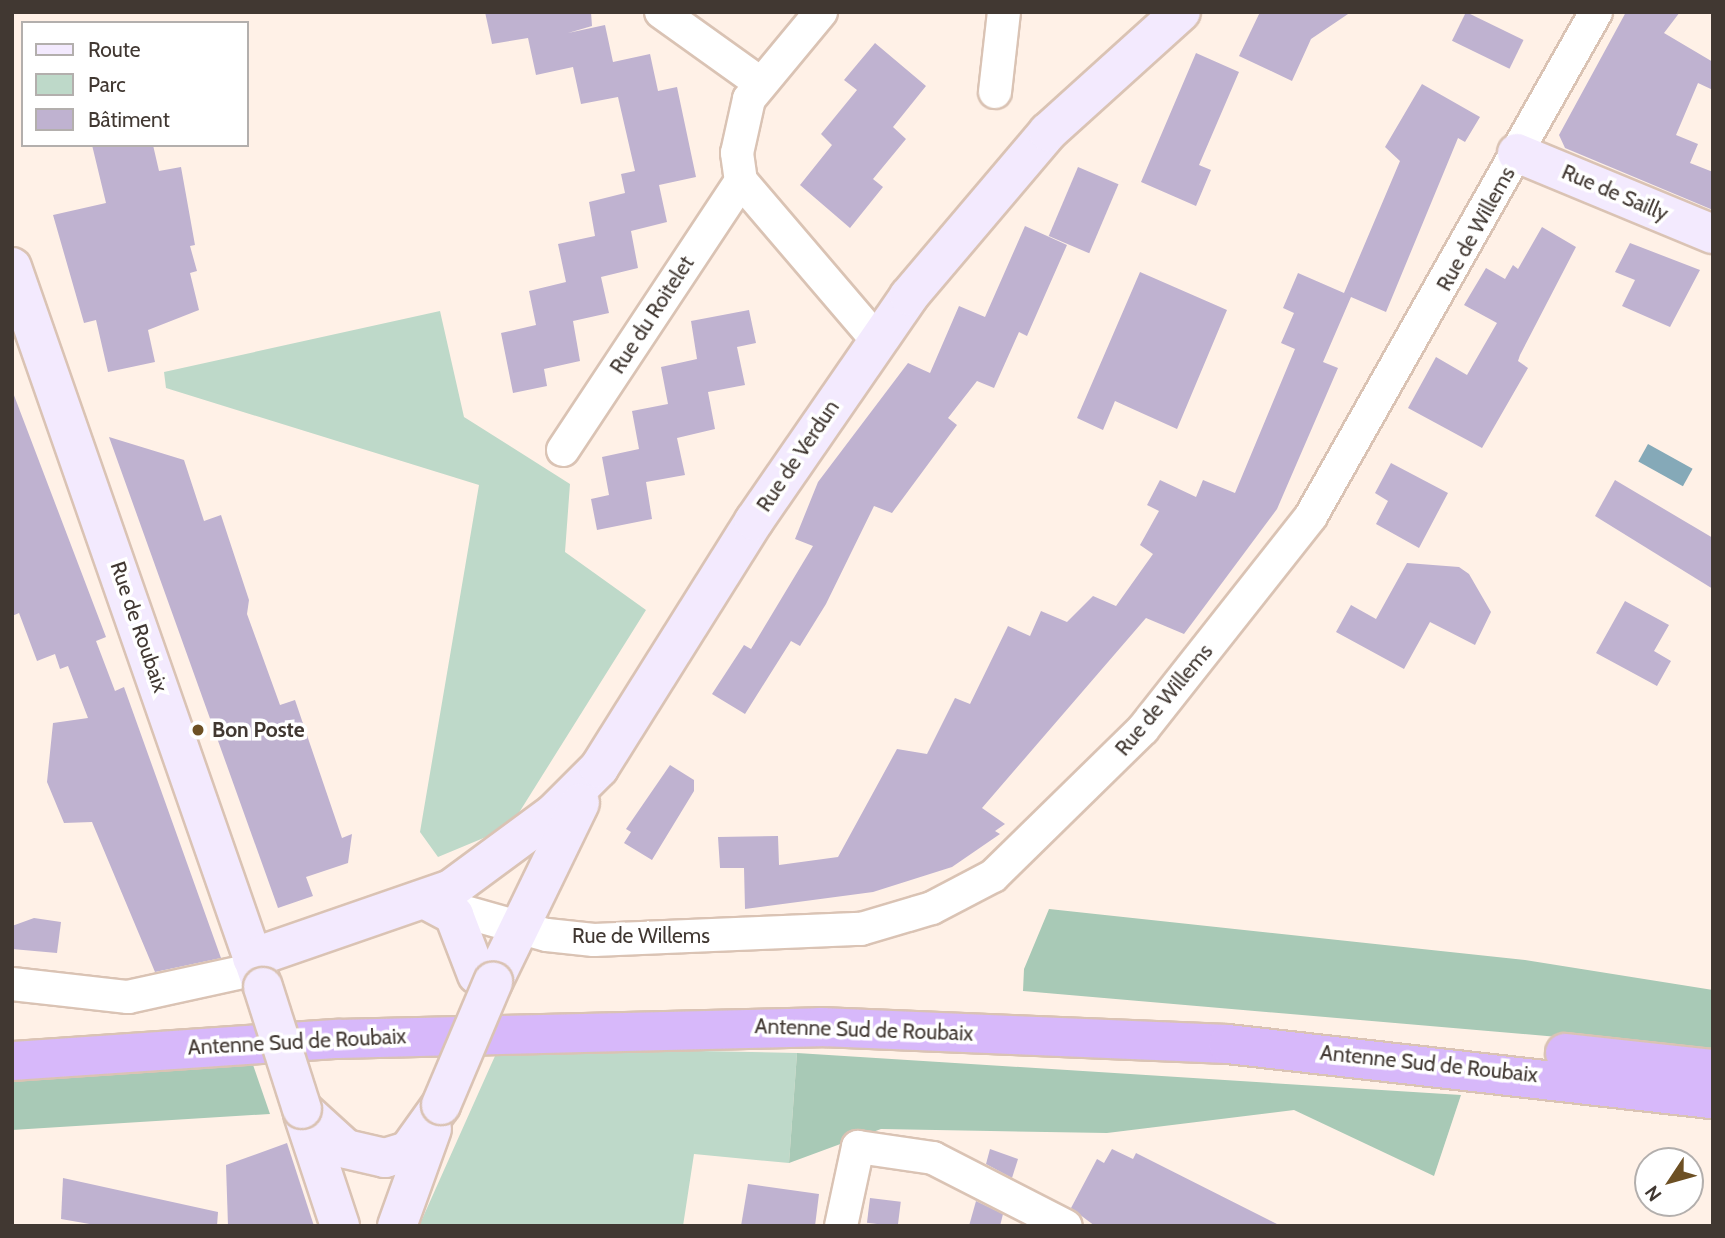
<!DOCTYPE html>
<meta charset="utf-8">
<style>
body{margin:0}
#map{position:relative;width:1725px;height:1238px;overflow:hidden;background:#fff1e7;font-family:Cabin,sans-serif}
div>[style]{position:absolute}
.green>*{inset:0;background:#bed9c9}
.forest>*{inset:0;background:#a8c9b6}
.water>*{inset:0;background:#85a9b8;transform-origin:0 0}
.building>*{inset:0;background:#bfb2d0;transform-origin:0 0}
.roads{filter:drop-shadow(2px 0 #dac3b4) drop-shadow(-2px 0 #dac3b4) drop-shadow(0 2px #dac3b4) drop-shadow(0 -2px #dac3b4)}
.street>*{height:32px;margin:-16px;padding:0 16px;transform-origin:16px;border-radius:16px;background:#fff}
.secondary>*{height:38px;margin:-19px;padding:0 19px;transform-origin:19px;border-radius:19px;background:#f3eafe}
.highway>*{height:38px;margin:-19px;padding:0 19px;transform-origin:19px;border-radius:19px;background:#d7b8fa}
.bridges{filter:drop-shadow(2px 0 #dac3b4) drop-shadow(-2px 0 #dac3b4) drop-shadow(0 2px #dac3b4) drop-shadow(0 -2px #dac3b4)}
.secondary-bridge>*{height:38px;margin:-19px;padding:0 19px;transform-origin:19px;border-radius:19px;background:#f3eafe}
.dots>*{width:19px;height:19px;translate:-50% -50%;box-sizing:border-box;border:4px solid #fff;border-radius:50%}
span{translate:-50% -50%;white-space:nowrap;text-align:center;line-height:1.15;-webkit-text-stroke:7px #fff;paint-order:stroke}
.street-label{font-size:21px;color:#413832}
.poi-label{font-size:21px;color:#413832;font-weight:700}
.left{translate:0 -50%;text-align:left}
.frame{position:absolute;inset:0;border:14px solid #413832;pointer-events:none}
.legend{position:absolute;left:21px;top:21px;width:228px;height:126px;box-sizing:border-box;background:#fff;border:2px solid #b3afad;margin:0;padding:9px 12px;list-style:none;font-size:21px;color:#413832}
.legend li{display:flex;align-items:center;gap:14px;height:35px}
.legend b{width:35px;border:2px solid #b3afad}
.north{position:absolute;left:1634px;top:1147px;width:70px;height:70px;box-sizing:border-box;background:#fff;border:2px solid #b3afad;border-radius:50%;rotate:234deg;font-size:19px;font-weight:700;line-height:28px;text-align:center;color:#413832}
.north::after{content:'';display:block;margin:auto;width:24px;height:32px;background:#6d5024;clip-path:polygon(50% 0,100% 100%,50% 72%,0 100%)}
</style>
<div id="map">
<div class="green">
<i style="clip-path:polygon(440px 311px,464px 417px,570px 484px,565px 552px,646px 610px,510px 827px,438px 857px,420px 832px,479px 485px,166px 388px,164px 372px)"></i>
<i style="clip-path:polygon(499px 1047px,797px 1053px,789px 1163px,694px 1154px,683px 1226px,419px 1226px)"></i>
</div>
<div class="forest">
<i style="clip-path:polygon(1049px 909px,1525px 960px,1713px 990px,1713px 1058px,1581px 1039px,1023px 991px,1024px 969px)"></i>
<i style="clip-path:polygon(797px 1053px,1461px 1095px,1434px 1176px,1294px 1110px,1107px 1133px,881px 1129px,789px 1163px)"></i>
<i style="clip-path:polygon(251px 1059px,270px 1114px,12px 1130px,12px 1078px)"></i>
</div>
<div class="water">
<i style="left:1648px;top:444px;width:51px;height:20px;rotate:29deg"></i>
</div>
<div class="building">
<i style="clip-path:polygon(485px 12px,591px 12px,592px 26px,568px 33px,605px 25px,613px 62px,650px 54px,658px 91px,677px 87px,696px 177px,659px 185px,667px 222px,631px 231px,638px 268px,601px 277px,609px 313px,573px 321px,580px 361px,544px 369px,547px 386px,513px 393px,501px 333px,536px 325px,529px 291px,566px 282px,558px 244px,595px 236px,589px 202px,625px 193px,621px 174px,635px 171px,618px 97px,581px 104px,573px 67px,536px 75px,528px 38px,492px 44px)"></i>
<i style="clip-path:polygon(1260px 12px,1351px 12px,1311px 39px,1292px 81px,1239px 56px)"></i>
<i style="left:1466px;top:12px;width:64px;height:32px;rotate:26deg"></i>
<i style="clip-path:polygon(1626px 12px,1680px 12px,1664px 33px,1713px 62px,1713px 90px,1698px 83px,1676px 135px,1698px 144px,1690px 163px,1713px 172px,1713px 210px,1565px 148px,1559px 135px)"></i>
<i style="clip-path:polygon(875px 43px,926px 86px,893px 127px,906px 139px,873px 179px,883px 187px,850px 228px,800px 185px,832px 145px,821px 134px,857px 90px,844px 80px)"></i>
<i style="clip-path:polygon(1196px 53px,1239px 72px,1199px 165px,1211px 170px,1196px 206px,1141px 182px)"></i>
<i style="clip-path:polygon(1422px 84px,1480px 117px,1465px 142px,1458px 138px,1386px 312px,1351px 297px,1323px 362px,1338px 368px,1277px 509px,1184px 634px,1146px 618px,982px 808px,1005px 824px,995px 831px,1000px 834px,952px 867px,873px 892px,745px 909px,744px 868px,720px 868px,718px 837px,778px 836px,779px 865px,838px 857px,897px 749px,927px 754px,955px 698px,970px 704px,1008px 626px,1030px 636px,1041px 611px,1067px 622px,1093px 596px,1116px 606px,1153px 554px,1140px 545px,1159px 511px,1147px 505px,1160px 480px,1196px 497px,1203px 480px,1235px 493px,1295px 349px,1281px 343px,1294px 313px,1283px 308px,1298px 273px,1344px 293px,1400px 161px,1385px 147px)"></i>
<i style="clip-path:polygon(92px 145px,153px 145px,159px 171px,181px 167px,195px 245px,190px 246px,197px 271px,190px 273px,199px 310px,148px 330px,155px 362px,108px 372px,96px 320px,84px 323px,53px 215px,106px 203px)"></i>
<i style="left:1078px;top:167px;width:44px;height:75px;rotate:23deg"></i>
<i style="clip-path:polygon(1025px 226px,1067px 245px,1027px 336px,1019px 332px,994px 388px,977px 381px,948px 418px,957px 425px,892px 513px,874px 506px,826px 604px,800px 646px,791px 641px,745px 714px,712px 694px,744px 645px,751px 649px,813px 546px,795px 539px,818px 482px,908px 363px,930px 373px,959px 306px,985px 317px)"></i>
<i style="clip-path:polygon(1542px 227px,1576px 247px,1520px 355px,1518px 361px,1528px 368px,1482px 448px,1408px 408px,1436px 357px,1467px 375px,1497px 323px,1464px 305px,1486px 268px,1505px 279px,1513px 265px,1518px 269px)"></i>
<i style="clip-path:polygon(1630px 243px,1700px 270px,1670px 327px,1622px 306px,1635px 280px,1615px 272px)"></i>
<i style="clip-path:polygon(1140px 272px,1227px 310px,1177px 429px,1115px 401px,1103px 430px,1077px 418px)"></i>
<i style="clip-path:polygon(749px 310px,756px 343px,737px 347px,745px 385px,708px 392px,715px 429px,677px 438px,685px 475px,646px 482px,652px 519px,597px 530px,591px 499px,609px 495px,602px 457px,639px 449px,632px 411px,668px 404px,661px 367px,697px 359px,691px 321px)"></i>
<i style="clip-path:polygon(12px 390px,106px 637px,96px 641px,115px 691px,124px 687px,221px 958px,155px 972px,92px 822px,64px 823px,47px 782px,53px 723px,88px 718px,68px 666px,60px 669px,55px 654px,37px 661px,19px 613px,12px 616px)"></i>
<i style="clip-path:polygon(109px 437px,184px 460px,204px 521px,221px 515px,249px 600px,247px 614px,280px 705px,295px 700px,342px 838px,352px 834px,348px 863px,306px 877px,313px 896px,278px 908px)"></i>
<i style="clip-path:polygon(1391px 463px,1448px 493px,1419px 548px,1376px 524px,1388px 501px,1375px 493px)"></i>
<i style="clip-path:polygon(1615px 480px,1713px 538px,1713px 589px,1595px 516px)"></i>
<i style="clip-path:polygon(1407px 563px,1459px 567px,1469px 574px,1491px 612px,1475px 645px,1430px 622px,1404px 669px,1336px 632px,1351px 605px,1376px 619px)"></i>
<i style="clip-path:polygon(1625px 601px,1669px 625px,1654px 651px,1671px 661px,1657px 686px,1596px 653px)"></i>
<i style="clip-path:polygon(670px 765px,694px 780px,694px 791px,652px 860px,624px 843px,631px 832px,626px 829px)"></i>
<i style="clip-path:polygon(34px 918px,61px 922px,57px 953px,12px 949px,12px 926px)"></i>
<i style="clip-path:polygon(287px 1143px,314px 1226px,228px 1226px,226px 1165px)"></i>
<i style="clip-path:polygon(990px 1149px,1018px 1159px,1012px 1178px,986px 1164px)"></i>
<i style="clip-path:polygon(1112px 1149px,1133px 1159px,1136px 1153px,1281px 1226px,1095px 1226px,1071px 1208px,1097px 1159px,1104px 1163px)"></i>
<i style="clip-path:polygon(63px 1178px,218px 1212px,217px 1226px,101px 1226px,61px 1219px)"></i>
<i style="clip-path:polygon(748px 1184px,819px 1194px,815px 1226px,741px 1226px)"></i>
<i style="left:870px;top:1198px;width:31px;height:25px;rotate:7deg"></i>
<i style="clip-path:polygon(976px 1201px,1003px 1214px,1000px 1226px,969px 1226px)"></i>
</div>
<div class="roads">
<div class="street">
<i style="left:661px;top:12px;width:122px;rotate:35.6deg"></i>
<i style="left:821px;top:12px;width:113px;rotate:129.6deg"></i>
<i style="left:749px;top:99px;width:55px;rotate:102.5deg"></i>
<i style="left:737px;top:153px;width:28px;rotate:82deg"></i>
<i style="left:741px;top:181px;width:209px;rotate:49.5deg"></i>
<i style="left:995px;top:92px;width:81px;rotate:-83.6deg"></i>
<i style="left:563px;top:450px;width:323px;rotate:-56.5deg"></i>
<i style="left:440px;top:905px;width:111px;rotate:15.7deg"></i>
<i style="left:547px;top:935px;width:47px;rotate:6.1deg"></i>
<i style="left:594px;top:940px;width:267px;rotate:-2.4deg"></i>
<i style="left:861px;top:929px;width:74px;rotate:-16.5deg"></i>
<i style="left:932px;top:908px;width:69px;rotate:-27.7deg"></i>
<i style="left:993px;top:876px;width:210px;rotate:-44.4deg"></i>
<i style="left:1143px;top:729px;width:271px;rotate:-51.7deg"></i>
<i style="left:1311px;top:516px;width:579px;rotate:-60.51deg"></i>
<i style="left:12px;top:984px;width:117px;rotate:6.4deg"></i>
<i style="left:128px;top:997px;width:131px;rotate:-12.3deg"></i>
<i style="left:841px;top:1226px;width:81px;rotate:-77.9deg"></i>
<i style="left:858px;top:1147px;width:76px;rotate:8.3deg"></i>
<i style="left:933px;top:1158px;width:149px;rotate:27.1deg"></i>
</div>
<div class="secondary">
<i style="left:1517px;top:153px;width:212px;rotate:22.5deg"></i>
<i style="left:12px;top:267px;width:757px;rotate:70.8deg"></i>
<i style="left:426px;top:900px;width:32px;rotate:28deg"></i>
<i style="left:454px;top:915px;width:64px;rotate:69deg"></i>
<i style="left:252px;top:958px;width:211px;rotate:-19.1deg"></i>
<i style="left:451px;top:889px;width:128px;rotate:-36.4deg"></i>
<i style="left:554px;top:813px;width:64px;rotate:-45deg"></i>
<i style="left:599px;top:768px;width:292px;rotate:-57.9deg"></i>
<i style="left:754px;top:521px;width:273px;rotate:-55.4deg"></i>
<i style="left:909px;top:296px;width:215px;rotate:-49.7deg"></i>
<i style="left:1048px;top:132px;width:179px;rotate:-42.1deg"></i>
<i style="left:493px;top:982px;width:199px;rotate:-64.1deg"></i>
<i style="left:302px;top:1109px;width:59px;rotate:42.3deg"></i>
<i style="left:346px;top:1149px;width:40px;rotate:13deg"></i>
<i style="left:385px;top:1158px;width:24px;rotate:-17deg"></i>
<i style="left:408px;top:1151px;width:57px;rotate:-54.3deg"></i>
<i style="left:303px;top:1114px;width:118px;rotate:71.7deg"></i>
<i style="left:397px;top:1226px;width:103px;rotate:-70.2deg"></i>
</div>
<div class="highway">
<i style="left:1565px;top:1053px;width:149px;rotate:6.2deg"></i>
<i style="left:12px;top:1061px;width:326px;rotate:-3.9deg"></i>
<i style="left:337px;top:1039px;width:483px;rotate:-1.4deg"></i>
<i style="left:820px;top:1027px;width:408px;rotate:2.4deg"></i>
<i style="left:1228px;top:1044px;width:488px;rotate:6.5deg"></i>
</div>
</div>
<div class="bridges">
<div class="secondary-bridge">
<i style="left:263px;top:987px;width:128px;rotate:72.3deg"></i>
<i style="left:441px;top:1105px;width:134px;rotate:-67.1deg"></i>
</div>
</div>
<div class="dots">
<i style="left:198px;top:730px;background:#6d5024"></i>
</div>
<div class="street-label">
<span style="left:1615px;top:193px;rotate:23deg">Rue de Sailly</span>
<span style="left:1476px;top:229px;rotate:-61deg">Rue de Willems</span>
<span style="left:652px;top:315px;rotate:-57deg">Rue du Roitelet</span>
<span style="left:798px;top:456px;rotate:-56deg">Rue de Verdun</span>
<span style="left:139px;top:627px;rotate:71deg">Rue de Roubaix</span>
<span style="left:1164px;top:700px;rotate:-50deg">Rue de Willems</span>
<span style="left:641px;top:936px">Rue de Willems</span>
<span style="left:864px;top:1030px;rotate:2deg">Antenne Sud de Roubaix</span>
<span style="left:297px;top:1042px;rotate:-3deg">Antenne Sud de Roubaix</span>
<span style="left:1429px;top:1064px;rotate:6deg">Antenne Sud de Roubaix</span>
</div>
<div class="poi-label">
<span class="left" style="left:212px;top:730px">Bon Poste</span>
</div>
<div class="frame"></div>
<ul class="legend">
<li><b style="height:9px;background:#f3eafe"></b>Route</li>
<li><b style="height:19px;background:#bed9c9"></b>Parc</li>
<li><b style="height:19px;background:#bfb2d0"></b>Bâtiment</li>
</ul>
<div class="north">N</div>
</div>
